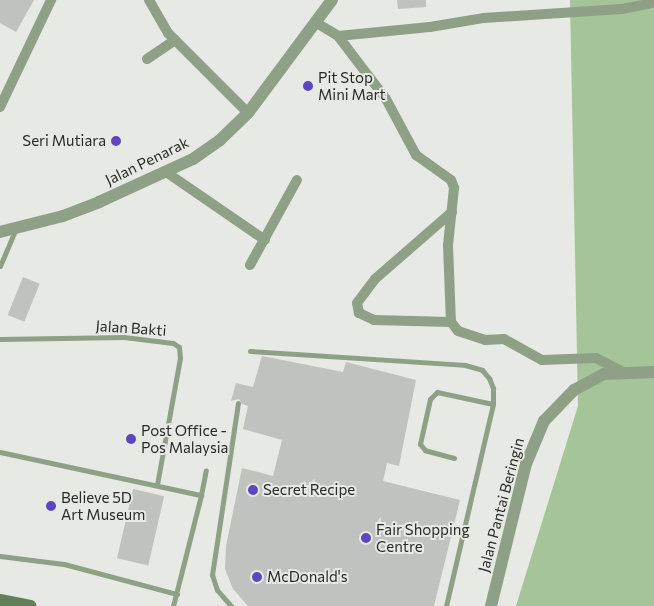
<!DOCTYPE html>
<style>
body{margin:0}
#map{position:relative;width:654px;height:606px;overflow:hidden;background:#e6e9e4;font-family:Commissioner,sans-serif}
div>[style]{position:absolute}
.green>*{inset:0;background:#a5c498}
.building>*{inset:0;background:#bfc2be;transform-origin:0 0}
.service>*{height:5px;margin:-2.5px;padding:0 2.5px;transform-origin:2.5px;border-radius:2.5px;background:#8ea187}
.minor>*{height:10px;margin:-5px;padding:0 5px;transform-origin:5px;border-radius:5px;background:#8ea187}
.tertiary>*{height:12px;margin:-6px;padding:0 6px;transform-origin:6px;border-radius:6px;background:#8ea187}
.secondary>*{height:12px;margin:-6px;padding:0 6px;transform-origin:6px;border-radius:6px;background:#647f58}
.dots>*{width:14px;height:14px;translate:-50% -50%;box-sizing:border-box;border:2px solid #e6e9e4;border-radius:50%}
span{translate:-50% -50%;white-space:nowrap;text-align:center;line-height:1.15;-webkit-text-stroke:4px #e6e9e4;paint-order:stroke}
.poi-label{font-size:15px;color:#292a28}
.left{translate:0 -50%;text-align:left}
.right{translate:-100% -50%;text-align:right}
.street-label{font-size:15px;color:#292a28}
</style>
<div id="map">
<div class="green">
<i style="clip-path:polygon(570px 0,654px 0,654px 606px,516px 606px,578px 406px)"></i>
</div>
<div class="building">
<i style="clip-path:polygon(0 0,34px 0,16px 32px,0 23px)"></i>
<i style="clip-path:polygon(397px 0,426px 0,426px 7px,398px 9px)"></i>
<i style="left:23px;top:277px;width:18px;height:41px;rotate:22deg"></i>
<i style="clip-path:polygon(262px 356px,343px 372px,346px 362px,416px 380px,399px 466px,387px 463px,383px 481px,460px 500px,434px 606px,248px 606px,233px 589px,225px 569px,226px 546px,242px 468px,273px 476px,282px 440px,243px 429px,248px 406px,242px 404px,239px 399px,231px 401px,236px 383px,253px 387px)"></i>
<i style="left:133px;top:489px;width:32px;height:71px;rotate:13deg"></i>
</div>
<div class="service">
<i style="left:0;top:266px;width:39px;rotate:-67deg"></i>
<i style="left:0;top:339px;width:124px;rotate:-0.9deg"></i>
<i style="left:124px;top:337px;width:49px;rotate:7deg"></i>
<i style="left:173px;top:343px;width:7px;rotate:34deg"></i>
<i style="left:179px;top:347px;width:11px;rotate:85deg"></i>
<i style="left:180px;top:358px;width:129px;rotate:100.3deg"></i>
<i style="left:250px;top:351px;width:215px;rotate:3.7deg"></i>
<i style="left:465px;top:365px;width:18px;rotate:16deg"></i>
<i style="left:482px;top:370px;width:11px;rotate:49deg"></i>
<i style="left:489px;top:378px;width:11px;rotate:68deg"></i>
<i style="left:493px;top:388px;width:16px;rotate:90deg"></i>
<i style="left:493px;top:404px;width:207px;rotate:103.1deg"></i>
<i style="left:0;top:452px;width:206px;rotate:12.1deg"></i>
<i style="left:201px;top:495px;width:25px;rotate:-79deg"></i>
<i style="left:454px;top:458px;width:30px;rotate:-165deg"></i>
<i style="left:425px;top:450px;width:8px;rotate:-130deg"></i>
<i style="left:420px;top:444px;width:46px;rotate:-77.5deg"></i>
<i style="left:430px;top:399px;width:10px;rotate:-45deg"></i>
<i style="left:437px;top:392px;width:57px;rotate:12.1deg"></i>
<i style="left:0;top:556px;width:64px;rotate:7.1deg"></i>
<i style="left:64px;top:564px;width:117px;rotate:14.9deg"></i>
<i style="left:173px;top:606px;width:114px;rotate:-75.8deg"></i>
<i style="left:231px;top:606px;width:21px;rotate:-131deg"></i>
<i style="left:217px;top:590px;width:16px;rotate:-108deg"></i>
<i style="left:212px;top:575px;width:174px;rotate:-81.4deg"></i>
</div>
<div class="minor">
<i style="left:149px;top:0;width:38px;rotate:60deg"></i>
<i style="left:168px;top:33px;width:113px;rotate:45deg"></i>
<i style="left:315px;top:22px;width:27px;rotate:31deg"></i>
<i style="left:338px;top:36px;width:79px;rotate:52.7deg"></i>
<i style="left:386px;top:99px;width:64px;rotate:61.8deg"></i>
<i style="left:416px;top:155px;width:43px;rotate:35.5deg"></i>
<i style="left:451px;top:180px;width:9px;rotate:69deg"></i>
<i style="left:454px;top:188px;width:57px;rotate:96deg"></i>
<i style="left:448px;top:245px;width:77px;rotate:87.8deg"></i>
<i style="left:451px;top:322px;width:11px;rotate:52deg"></i>
<i style="left:458px;top:331px;width:28px;rotate:18deg"></i>
<i style="left:485px;top:340px;width:19px;rotate:-3deg"></i>
<i style="left:504px;top:339px;width:43px;rotate:28.9deg"></i>
<i style="left:542px;top:360px;width:54px;rotate:-2.1deg"></i>
<i style="left:596px;top:358px;width:29px;rotate:27deg"></i>
<i style="left:338px;top:36px;width:92px;rotate:-5.6deg"></i>
<i style="left:430px;top:27px;width:55px;rotate:-9.5deg"></i>
<i style="left:484px;top:18px;width:138px;rotate:-3.7deg"></i>
<i style="left:622px;top:9px;width:33px;rotate:-11deg"></i>
<i style="left:147px;top:59px;width:34px;rotate:-34deg"></i>
<i style="left:0;top:107px;width:119px;rotate:-64.5deg"></i>
<i style="left:166px;top:172px;width:120px;rotate:34.5deg"></i>
<i style="left:250px;top:265px;width:97px;rotate:-61.1deg"></i>
<i style="left:451px;top:322px;width:77px;rotate:-178.5deg"></i>
<i style="left:374px;top:320px;width:17px;rotate:-155deg"></i>
<i style="left:359px;top:313px;width:10px;rotate:-101deg"></i>
<i style="left:357px;top:303px;width:30px;rotate:-53deg"></i>
<i style="left:375px;top:279px;width:102px;rotate:-41deg"></i>
</div>
<div class="tertiary">
<i style="left:0;top:232px;width:65px;rotate:-14.3deg"></i>
<i style="left:63px;top:216px;width:39px;rotate:-21deg"></i>
<i style="left:99px;top:202px;width:103px;rotate:-24.6deg"></i>
<i style="left:193px;top:159px;width:33px;rotate:-35deg"></i>
<i style="left:220px;top:140px;width:39px;rotate:-44deg"></i>
<i style="left:248px;top:113px;width:141px;rotate:-53.4deg"></i>
<i style="left:491px;top:606px;width:146px;rotate:-76.2deg"></i>
<i style="left:526px;top:464px;width:47px;rotate:-67.3deg"></i>
<i style="left:544px;top:421px;width:43px;rotate:-45.9deg"></i>
<i style="left:574px;top:390px;width:34px;rotate:-28deg"></i>
<i style="left:604px;top:374px;width:50px;rotate:-2.3deg"></i>
</div>
<div class="secondary">
<i style="left:0;top:600px;width:31px;rotate:11deg"></i>
</div>
<div class="dots">
<i style="left:308px;top:86px;background:#5d46be"></i>
<i style="left:116px;top:141px;background:#5d46be"></i>
<i style="left:131px;top:439px;background:#5d46be"></i>
<i style="left:253px;top:490px;background:#5d46be"></i>
<i style="left:51px;top:506px;background:#5d46be"></i>
<i style="left:366px;top:538px;background:#5d46be"></i>
<i style="left:257px;top:577px;background:#5d46be"></i>
</div>
<div class="poi-label">
<span class="left" style="left:318px;top:86px">Pit Stop<br>Mini Mart</span>
<span class="right" style="left:106px;top:141px">Seri Mutiara</span>
<span class="left" style="left:141px;top:439px">Post Office -<br>Pos Malaysia</span>
<span class="left" style="left:263px;top:490px">Secret Recipe</span>
<span class="left" style="left:61px;top:506px">Believe 5D<br>Art Museum</span>
<span class="left" style="left:376px;top:538px">Fair Shopping<br>Centre</span>
<span class="left" style="left:267px;top:577px">McDonald's</span>
</div>
<div class="street-label">
<span style="left:147px;top:161px;rotate:-26deg">Jalan Penarak</span>
<span style="left:131px;top:328px;rotate:4deg">Jalan Bakti</span>
<span style="left:501px;top:505px;rotate:-75deg">Jalan Pantai Beringin</span>
</div>
</div>
